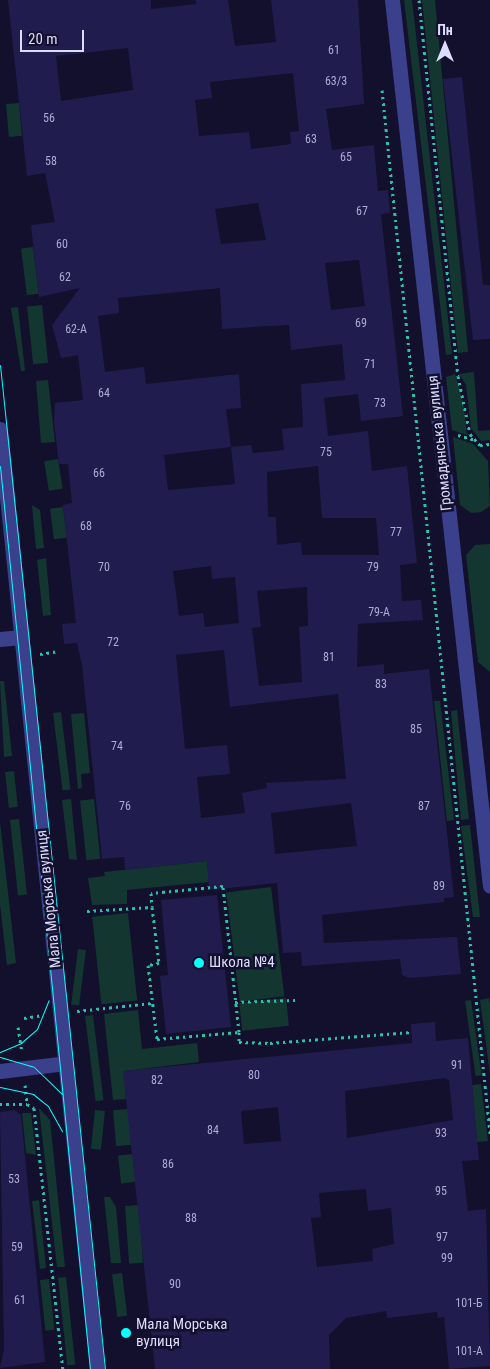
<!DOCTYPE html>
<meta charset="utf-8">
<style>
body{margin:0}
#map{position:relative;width:490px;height:1369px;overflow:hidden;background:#12102c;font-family:"Roboto Condensed",sans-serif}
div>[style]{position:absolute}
.green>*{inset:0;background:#133631;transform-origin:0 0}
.building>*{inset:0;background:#211c4e}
.path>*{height:3px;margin-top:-1.5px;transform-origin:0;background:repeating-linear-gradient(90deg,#2cc2a9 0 2.5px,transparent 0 6.5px)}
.street>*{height:15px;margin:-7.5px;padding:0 7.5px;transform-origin:7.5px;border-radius:7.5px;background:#3a408c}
.tram>*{height:1px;margin:-0.5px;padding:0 0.5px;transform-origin:0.5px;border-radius:0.5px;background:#08fffd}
.dots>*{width:14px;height:14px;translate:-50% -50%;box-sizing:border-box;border:2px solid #12102c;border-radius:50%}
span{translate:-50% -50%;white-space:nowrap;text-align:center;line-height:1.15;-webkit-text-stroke:5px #12102c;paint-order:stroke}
.number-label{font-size:12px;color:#adacd3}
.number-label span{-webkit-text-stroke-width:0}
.street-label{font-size:15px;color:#dcdcff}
.poi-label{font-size:15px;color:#dcdcff}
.left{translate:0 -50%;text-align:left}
.north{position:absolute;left:420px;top:20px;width:50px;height:50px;-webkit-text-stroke:4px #12102c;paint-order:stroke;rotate:0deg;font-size:14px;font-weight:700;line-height:20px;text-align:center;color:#dcdcff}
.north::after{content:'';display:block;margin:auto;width:18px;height:22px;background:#dcdcff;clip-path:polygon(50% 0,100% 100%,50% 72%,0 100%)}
.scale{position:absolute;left:20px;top:30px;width:64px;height:22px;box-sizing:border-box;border:2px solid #dcdcff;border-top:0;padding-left:6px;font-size:15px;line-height:18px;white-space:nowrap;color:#dcdcff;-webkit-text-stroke:4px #12102c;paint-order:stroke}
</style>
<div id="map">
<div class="green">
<i style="clip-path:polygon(404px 0,412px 0,415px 26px,452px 354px,446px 355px)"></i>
<i style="clip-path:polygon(422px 0,435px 0,468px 352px,458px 353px)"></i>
<i style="left:19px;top:103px;width:33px;height:13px;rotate:85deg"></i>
<i style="left:33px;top:247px;width:47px;height:12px;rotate:83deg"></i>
<i style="left:42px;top:305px;width:58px;height:15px;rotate:84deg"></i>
<i style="clip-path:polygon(18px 307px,25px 371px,21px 371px,11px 308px)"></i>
<i style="clip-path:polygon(474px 372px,478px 431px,490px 430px,490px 440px,481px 441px,471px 428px,466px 385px,459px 374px)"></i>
<i style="clip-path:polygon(455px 374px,463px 402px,467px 435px,452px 430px,446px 377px)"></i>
<i style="clip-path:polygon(48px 380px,55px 442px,41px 443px,36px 381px)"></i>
<i style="clip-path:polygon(453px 437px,473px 444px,488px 461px,490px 506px,481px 512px,471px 513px,460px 505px)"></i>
<i style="left:58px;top:459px;width:30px;height:14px;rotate:81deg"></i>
<i style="clip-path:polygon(32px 505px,40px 510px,44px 548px,36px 549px)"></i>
<i style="left:63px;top:507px;width:31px;height:13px;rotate:83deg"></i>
<i style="clip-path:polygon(490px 544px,490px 672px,478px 662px,466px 555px,475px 545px)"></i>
<i style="clip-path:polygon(46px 558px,51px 615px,43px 616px,37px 560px)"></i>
<i style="clip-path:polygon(0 681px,4px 681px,12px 756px,4px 757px)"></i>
<i style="clip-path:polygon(434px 701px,440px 701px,454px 820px,447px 821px)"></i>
<i style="clip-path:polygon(457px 710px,469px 819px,461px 820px,451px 711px)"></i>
<i style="left:61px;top:712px;width:78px;height:8px;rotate:83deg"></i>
<i style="clip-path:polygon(84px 713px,90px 773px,81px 774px,82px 788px,78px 789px,71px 714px)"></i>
<i style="left:14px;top:771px;width:36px;height:9px;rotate:84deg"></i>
<i style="clip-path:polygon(71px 799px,77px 860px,69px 859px,62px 800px)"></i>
<i style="left:94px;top:799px;width:60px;height:14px;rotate:84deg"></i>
<i style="left:19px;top:819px;width:76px;height:9px;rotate:84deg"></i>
<i style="clip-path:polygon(0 822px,16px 963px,7px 965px,0 904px)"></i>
<i style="clip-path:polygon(470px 825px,480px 917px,473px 917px,461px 826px)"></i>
<i style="clip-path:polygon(207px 861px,209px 882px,127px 890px,127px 904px,92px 905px,88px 878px,105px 876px,104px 872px)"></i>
<i style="left:271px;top:887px;width:110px;height:45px;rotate:83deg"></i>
<i style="left:128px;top:913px;width:88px;height:36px;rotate:84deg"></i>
<i style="left:78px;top:949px;width:8px;height:56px;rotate:7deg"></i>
<i style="left:286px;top:998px;width:28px;height:47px;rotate:84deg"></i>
<i style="clip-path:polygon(489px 998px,490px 1005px,490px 1074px,480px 1000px)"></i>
<i style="left:471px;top:1000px;width:76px;height:6px;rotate:82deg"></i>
<i style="clip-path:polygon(138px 1010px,142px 1049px,197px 1043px,199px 1062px,124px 1071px,126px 1099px,113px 1100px,104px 1014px)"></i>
<i style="left:93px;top:1015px;width:86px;height:8px;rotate:83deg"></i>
<i style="clip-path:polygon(481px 1084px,488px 1141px,477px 1142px,472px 1085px)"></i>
<i style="clip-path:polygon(39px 1108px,50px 1120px,65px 1267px,57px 1267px)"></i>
<i style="left:128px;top:1109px;width:36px;height:15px;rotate:85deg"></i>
<i style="left:95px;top:1110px;width:10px;height:39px;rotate:6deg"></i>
<i style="clip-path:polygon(22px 1113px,31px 1113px,36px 1155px,26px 1153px)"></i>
<i style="left:133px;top:1154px;width:28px;height:15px;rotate:84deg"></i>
<i style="clip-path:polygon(104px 1197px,110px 1197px,116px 1207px,121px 1263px,111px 1263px)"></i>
<i style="clip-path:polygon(39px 1200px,46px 1268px,40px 1269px,32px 1201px)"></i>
<i style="left:139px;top:1205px;width:58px;height:14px;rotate:86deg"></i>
<i style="left:122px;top:1273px;width:43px;height:10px;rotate:83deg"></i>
<i style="left:66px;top:1277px;width:88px;height:8px;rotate:84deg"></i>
<i style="left:49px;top:1279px;width:51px;height:9px;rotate:84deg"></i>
</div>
<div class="building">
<i style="clip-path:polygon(evenodd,8px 0,151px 0,151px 9px,196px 4px,196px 0,228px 0,235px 46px,276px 42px,271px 0,358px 0,364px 104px,326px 109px,332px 150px,374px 145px,378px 191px,388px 190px,390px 213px,381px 214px,403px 416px,361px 421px,358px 394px,324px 398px,328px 436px,368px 431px,372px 471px,407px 466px,417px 563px,400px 565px,402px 601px,421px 600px,423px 620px,358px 624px,357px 667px,384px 664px,384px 674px,429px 669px,454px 897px,444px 898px,444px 902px,322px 915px,324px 943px,457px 937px,461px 974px,409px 978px,402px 975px,400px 959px,302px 966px,301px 952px,283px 953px,277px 883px,209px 890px,207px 861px,125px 870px,124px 857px,102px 859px,82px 665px,77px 643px,64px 644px,62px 624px,76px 623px,63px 505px,72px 503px,68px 464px,59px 464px,54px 422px,55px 403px,83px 400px,78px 355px,61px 358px,52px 325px,80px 288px,39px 297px,31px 225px,55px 222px,45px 173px,27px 176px,8px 0,128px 48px,133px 90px,61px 101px,56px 56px,128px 48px,8px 0,293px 73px,299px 131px,290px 132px,291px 144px,251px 149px,249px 132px,199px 136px,195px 100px,212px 98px,210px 82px,293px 73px,8px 0,258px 203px,266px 240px,221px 244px,215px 209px,258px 203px,8px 0,359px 260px,365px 306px,331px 310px,325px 263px,359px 260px,8px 0,220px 288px,222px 329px,289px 325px,291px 350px,342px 344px,345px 380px,301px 384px,303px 427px,282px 429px,284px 450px,253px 453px,251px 445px,231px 447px,226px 409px,241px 408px,239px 374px,146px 384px,144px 367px,105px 372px,98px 316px,119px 313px,118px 298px,220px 288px,8px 0,231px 447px,235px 484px,168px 490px,164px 455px,231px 447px,8px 0,318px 466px,322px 518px,376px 518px,379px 555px,302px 555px,301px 542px,277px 545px,276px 517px,268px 517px,267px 472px,318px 466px,8px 0,211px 566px,212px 579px,235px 577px,239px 623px,205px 627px,203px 613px,179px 616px,173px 571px,211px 566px,8px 0,307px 587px,308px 626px,299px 627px,302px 682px,259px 686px,252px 628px,261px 627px,257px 591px,307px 587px,8px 0,224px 650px,230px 707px,338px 694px,346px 779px,266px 783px,267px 788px,242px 793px,245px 813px,201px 818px,197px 777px,230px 774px,227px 745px,185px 749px,176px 655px,224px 650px,8px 0,351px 803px,357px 846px,275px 854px,271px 813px,351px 803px)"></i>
<i style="clip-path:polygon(462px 77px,483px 285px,490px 285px,490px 339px,473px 340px,443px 79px)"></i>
<i style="clip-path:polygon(217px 895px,231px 1027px,166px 1034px,160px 976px,168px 975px,161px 900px)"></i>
<i style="clip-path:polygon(evenodd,435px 1022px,436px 1041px,468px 1038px,479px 1160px,462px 1161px,468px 1211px,486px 1209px,490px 1366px,449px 1369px,444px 1317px,438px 1318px,437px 1312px,387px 1318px,386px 1311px,346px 1318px,329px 1335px,330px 1369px,155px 1369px,123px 1071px,412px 1043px,411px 1024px,435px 1022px,444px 1078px,449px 1080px,453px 1120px,347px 1138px,345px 1091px,444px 1078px,435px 1022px,278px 1107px,281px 1141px,244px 1144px,241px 1111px,278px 1107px,435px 1022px,366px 1189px,368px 1211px,391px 1208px,394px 1244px,372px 1249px,373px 1261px,317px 1267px,311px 1218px,321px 1217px,319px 1193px,366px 1189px)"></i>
<i style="clip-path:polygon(15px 1110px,21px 1115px,45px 1362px,0 1368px,4px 1349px,0 1112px)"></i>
</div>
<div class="path">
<i style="left:419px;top:0;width:378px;rotate:84.1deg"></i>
<i style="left:458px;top:376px;width:59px;rotate:78.3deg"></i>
<i style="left:470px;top:434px;width:15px;rotate:48deg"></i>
<i style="left:480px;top:445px;width:10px;rotate:-6deg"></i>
<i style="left:382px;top:90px;width:1049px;rotate:84.09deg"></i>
<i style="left:458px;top:435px;width:19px;rotate:16deg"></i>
<i style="left:40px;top:654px;width:19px;rotate:-9deg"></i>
<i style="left:87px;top:911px;width:65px;rotate:-3.5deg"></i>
<i style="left:152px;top:907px;width:56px;rotate:82.9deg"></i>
<i style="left:159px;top:963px;width:11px;rotate:170deg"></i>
<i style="left:148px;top:965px;width:75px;rotate:83.1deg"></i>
<i style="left:157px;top:1039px;width:82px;rotate:-4.9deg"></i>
<i style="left:239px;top:1032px;width:147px;rotate:-96.3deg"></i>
<i style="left:223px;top:886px;width:72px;rotate:174.4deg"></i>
<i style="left:151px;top:893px;width:14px;rotate:86deg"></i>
<i style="left:235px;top:1002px;width:60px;rotate:-1.9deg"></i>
<i style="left:77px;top:1011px;width:75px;rotate:-6.1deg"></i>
<i style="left:24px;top:1018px;width:19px;rotate:-9deg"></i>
<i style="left:18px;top:1027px;width:24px;rotate:81deg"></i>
<i style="left:239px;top:1032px;width:10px;rotate:90deg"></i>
<i style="left:239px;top:1042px;width:31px;rotate:2deg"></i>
<i style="left:270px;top:1043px;width:142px;rotate:-4.4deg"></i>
<i style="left:25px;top:1085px;width:19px;rotate:84deg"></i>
<i style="left:27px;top:1104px;width:8px;rotate:30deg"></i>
<i style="left:34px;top:1108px;width:263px;rotate:83.7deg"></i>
<i style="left:0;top:1104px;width:27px"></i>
</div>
<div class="street">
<i style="left:392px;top:0;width:891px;rotate:83.69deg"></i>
<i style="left:0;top:429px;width:945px;rotate:84.11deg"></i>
<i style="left:0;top:639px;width:22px;rotate:-5deg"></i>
<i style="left:0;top:1071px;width:66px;rotate:-6.9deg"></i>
</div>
<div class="tram">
<i style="left:0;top:365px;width:1009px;rotate:84.03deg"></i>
<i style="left:0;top:466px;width:907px;rotate:84.31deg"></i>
<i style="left:0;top:1052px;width:23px;rotate:-23deg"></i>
<i style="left:21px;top:1043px;width:21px;rotate:-41deg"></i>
<i style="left:37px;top:1029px;width:31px;rotate:-68deg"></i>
<i style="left:0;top:1057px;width:35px;rotate:16deg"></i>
<i style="left:34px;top:1067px;width:39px;rotate:44deg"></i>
<i style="left:0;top:1087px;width:34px;rotate:12deg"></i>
<i style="left:33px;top:1094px;width:19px;rotate:39deg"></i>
<i style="left:48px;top:1106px;width:29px;rotate:61deg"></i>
</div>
<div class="dots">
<i style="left:199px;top:963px;background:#08fffd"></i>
<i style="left:126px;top:1333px;background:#08fffd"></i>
</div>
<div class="number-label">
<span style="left:334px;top:51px">61</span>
<span style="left:336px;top:82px">63/3</span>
<span style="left:49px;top:119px">56</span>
<span style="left:311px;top:140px">63</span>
<span style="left:346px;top:158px">65</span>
<span style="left:51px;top:162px">58</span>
<span style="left:362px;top:212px">67</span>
<span style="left:62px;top:245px">60</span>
<span style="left:65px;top:278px">62</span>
<span style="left:361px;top:324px">69</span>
<span style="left:76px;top:330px">62-А</span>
<span style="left:370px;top:365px">71</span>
<span style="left:104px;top:394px">64</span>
<span style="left:380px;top:404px">73</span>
<span style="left:326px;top:453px">75</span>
<span style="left:99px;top:474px">66</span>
<span style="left:86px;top:527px">68</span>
<span style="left:396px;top:533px">77</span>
<span style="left:104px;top:568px">70</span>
<span style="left:373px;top:568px">79</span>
<span style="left:379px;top:613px">79-А</span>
<span style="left:113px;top:643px">72</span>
<span style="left:329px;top:658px">81</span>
<span style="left:381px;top:685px">83</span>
<span style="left:416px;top:730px">85</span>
<span style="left:117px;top:747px">74</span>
<span style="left:125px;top:807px">76</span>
<span style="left:424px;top:807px">87</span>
<span style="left:439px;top:887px">89</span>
<span style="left:457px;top:1066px">91</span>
<span style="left:254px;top:1076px">80</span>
<span style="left:157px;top:1081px">82</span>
<span style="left:213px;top:1131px">84</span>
<span style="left:441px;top:1134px">93</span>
<span style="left:168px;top:1165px">86</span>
<span style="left:14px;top:1180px">53</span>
<span style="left:441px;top:1192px">95</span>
<span style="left:191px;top:1219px">88</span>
<span style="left:442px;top:1238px">97</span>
<span style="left:17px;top:1248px">59</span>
<span style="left:447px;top:1259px">99</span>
<span style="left:175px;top:1285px">90</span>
<span style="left:20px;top:1301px">61</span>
<span style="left:469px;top:1304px">101-Б</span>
<span style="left:469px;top:1352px">101-А</span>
</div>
<div class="street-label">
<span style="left:440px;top:443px;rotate:-96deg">Громадянська вулиця</span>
<span style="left:49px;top:899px;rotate:-96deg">Мала Морська вулиця</span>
</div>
<div class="poi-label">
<span class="left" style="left:209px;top:963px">Школа №4</span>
<span class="left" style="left:136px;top:1333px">Мала Морська<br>вулиця</span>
</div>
<div class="north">Пн</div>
<div class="scale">20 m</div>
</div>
